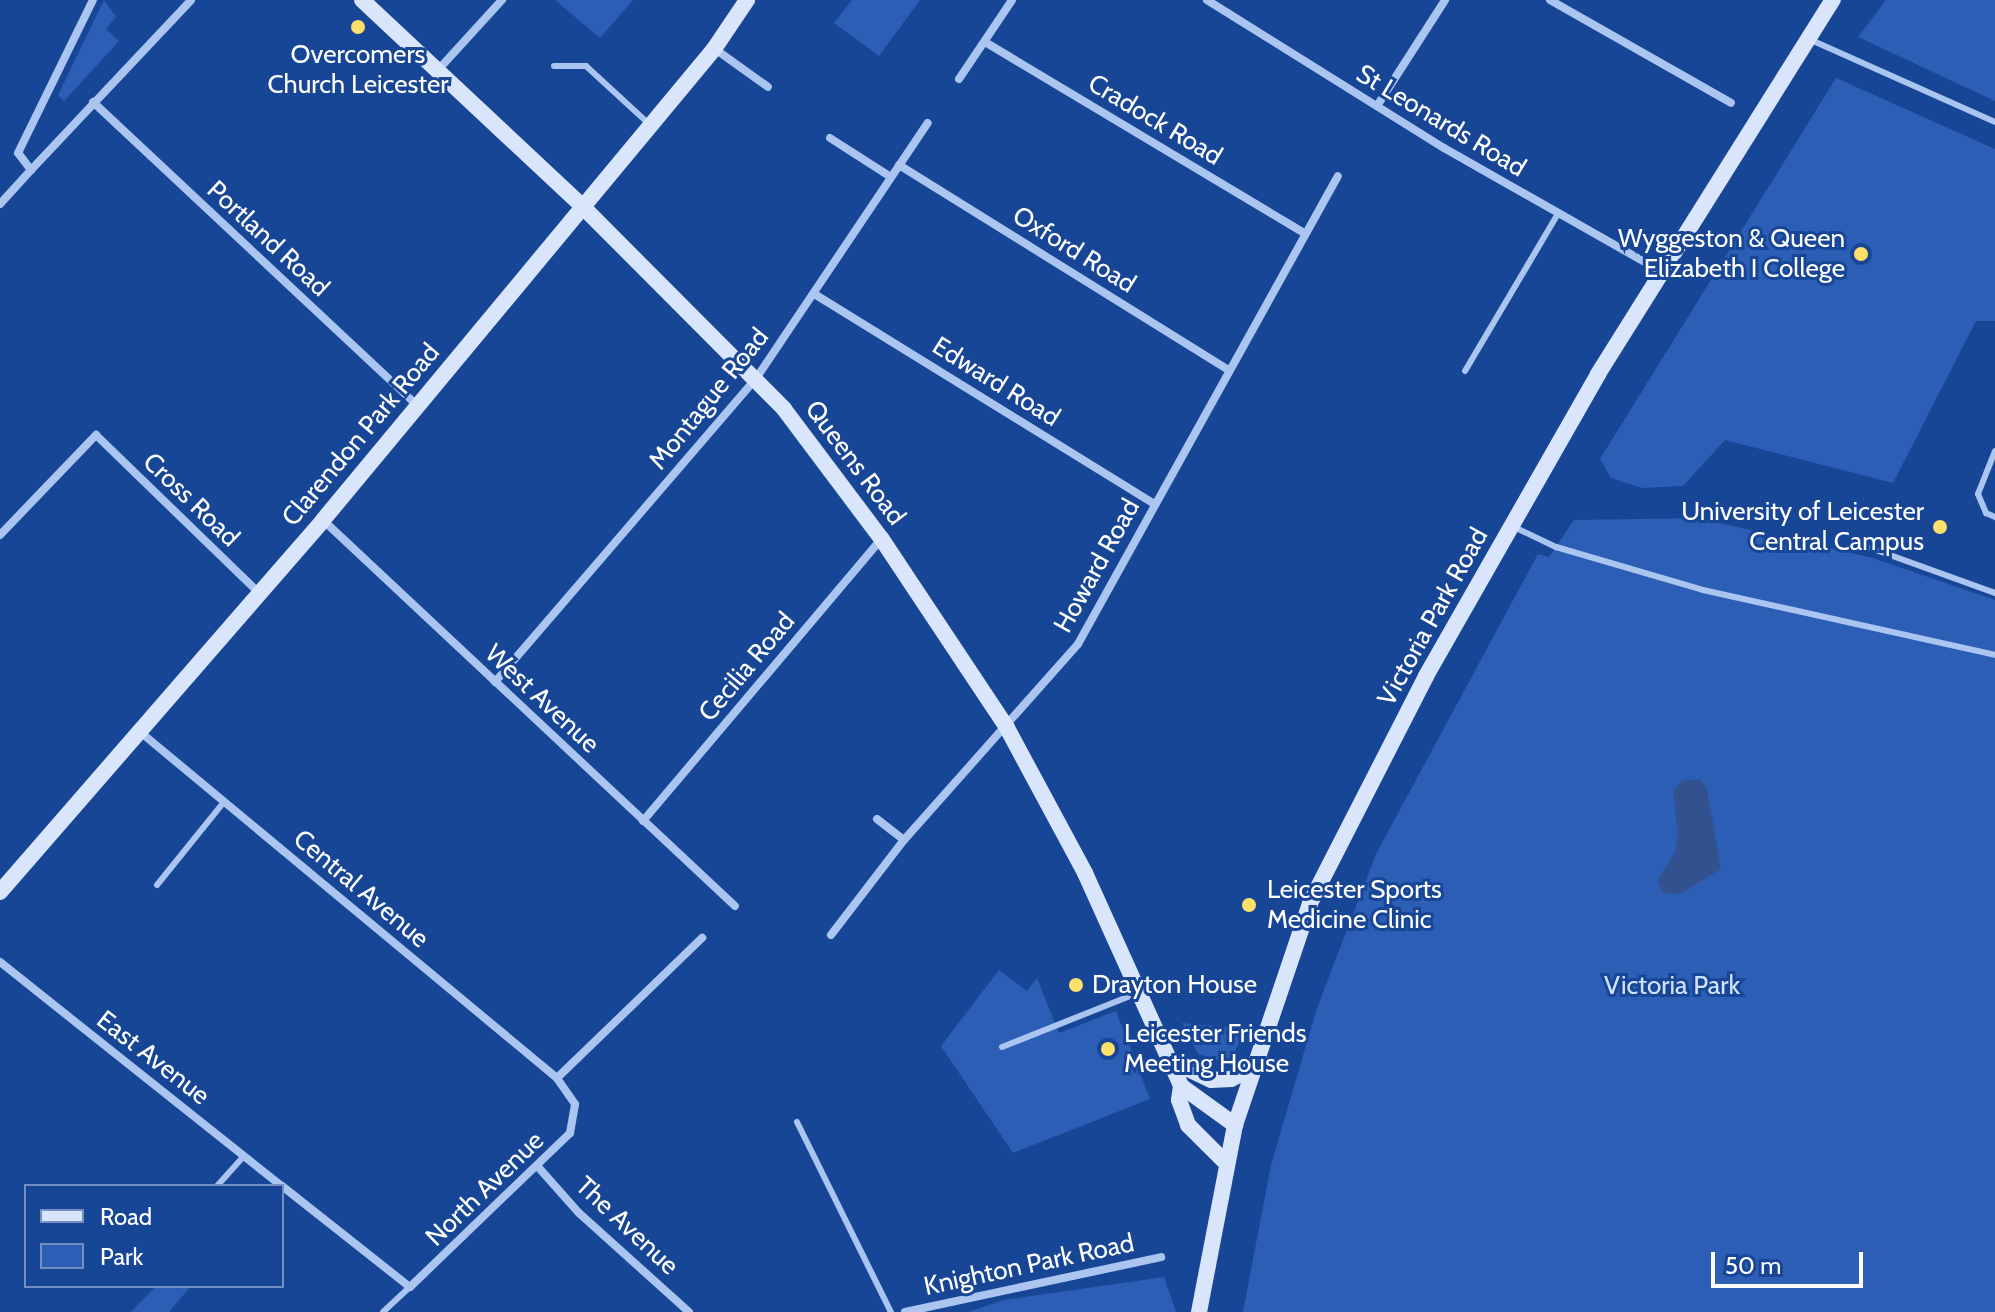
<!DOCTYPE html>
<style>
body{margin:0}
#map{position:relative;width:1995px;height:1312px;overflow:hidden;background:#184696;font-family:Cabin,sans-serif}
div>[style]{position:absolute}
.green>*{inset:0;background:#2c5eb5}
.water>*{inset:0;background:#31528e}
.lane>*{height:6px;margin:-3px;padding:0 3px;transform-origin:3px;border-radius:3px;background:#abc5f1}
.street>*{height:8px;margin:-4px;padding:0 4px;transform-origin:4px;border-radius:4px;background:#abc5f1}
.secondary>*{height:16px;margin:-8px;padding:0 8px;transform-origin:8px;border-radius:8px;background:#d9e5fb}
.dots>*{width:22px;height:22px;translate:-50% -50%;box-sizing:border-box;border:4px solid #184696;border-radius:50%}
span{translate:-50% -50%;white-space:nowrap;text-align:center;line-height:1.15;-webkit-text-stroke:6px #184696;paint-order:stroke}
.poi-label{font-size:26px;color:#fff}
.right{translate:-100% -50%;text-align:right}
.left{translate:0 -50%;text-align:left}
.street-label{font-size:26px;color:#fff}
.park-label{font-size:26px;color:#d2e2fc}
.legend{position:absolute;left:24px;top:1184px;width:260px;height:104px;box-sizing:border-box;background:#184696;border:2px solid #7490c0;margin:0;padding:10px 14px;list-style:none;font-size:24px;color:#fff}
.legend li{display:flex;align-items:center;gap:16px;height:40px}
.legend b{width:40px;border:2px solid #7490c0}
.scale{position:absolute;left:1711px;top:1252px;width:152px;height:36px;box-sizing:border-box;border:4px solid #fff;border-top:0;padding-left:10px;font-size:24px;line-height:28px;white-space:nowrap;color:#fff;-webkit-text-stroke:6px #184696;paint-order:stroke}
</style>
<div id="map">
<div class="green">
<i style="clip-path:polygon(104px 0,116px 17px,106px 29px,119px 41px,64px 101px,58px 95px)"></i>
<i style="clip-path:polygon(555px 0,633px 0,600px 38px)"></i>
<i style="clip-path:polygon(852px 0,920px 0,879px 56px,834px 23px)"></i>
<i style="clip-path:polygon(1886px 0,1995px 0,1995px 101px,1858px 37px)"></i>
<i style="clip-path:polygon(1836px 78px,1995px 149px,1995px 321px,1976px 321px,1893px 483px,1725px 440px,1683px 486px,1642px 488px,1611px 478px,1600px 459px)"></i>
<i style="clip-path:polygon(1698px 518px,1873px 558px,1995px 600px,1995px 1312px,1243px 1312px,1271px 1165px,1317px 1008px,1376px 854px,1538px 554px,1549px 557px,1574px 520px)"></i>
<i style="clip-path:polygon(999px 970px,1027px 991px,1037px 978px,1059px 1033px,1116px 1011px,1150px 1099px,1013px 1153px,941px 1046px)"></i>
<i style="clip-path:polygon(1182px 1023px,1246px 1029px,1232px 1057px,1220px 1061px,1198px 1054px)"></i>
<i style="clip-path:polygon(1164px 1277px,1176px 1312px,968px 1312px,1004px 1300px)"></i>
<i style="clip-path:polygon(156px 1286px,191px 1286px,169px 1312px,131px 1312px)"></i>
</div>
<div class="water">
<i style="clip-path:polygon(1700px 779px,1707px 789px,1721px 869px,1680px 894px,1663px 893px,1657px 882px,1675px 852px,1678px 835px,1673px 790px,1683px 780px)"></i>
</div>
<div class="lane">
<i style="left:1811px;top:40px;width:201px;rotate:24deg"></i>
<i style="left:554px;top:66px;width:32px"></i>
<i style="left:586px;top:66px;width:84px;rotate:42.6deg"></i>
<i style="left:1465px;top:371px;width:182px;rotate:-59.4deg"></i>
<i style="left:1995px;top:451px;width:46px;rotate:111.6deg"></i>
<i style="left:1978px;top:494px;width:21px;rotate:67deg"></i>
<i style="left:1986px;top:513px;width:10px;rotate:24deg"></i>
<i style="left:1514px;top:527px;width:47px;rotate:25.5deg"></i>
<i style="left:1556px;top:547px;width:153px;rotate:16.3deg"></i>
<i style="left:1703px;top:590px;width:299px;rotate:12.5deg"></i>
<i style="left:1865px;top:546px;width:138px;rotate:19.9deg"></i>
<i style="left:157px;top:885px;width:107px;rotate:-51.1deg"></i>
<i style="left:1002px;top:1047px;width:146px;rotate:-21.7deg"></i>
<i style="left:797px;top:1122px;width:212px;rotate:63.7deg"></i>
<i style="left:217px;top:1186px;width:40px;rotate:-48deg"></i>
<i style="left:383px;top:1312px;width:37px;rotate:-43deg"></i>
</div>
<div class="street">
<i style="left:1207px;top:0;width:279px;rotate:32deg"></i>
<i style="left:1444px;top:148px;width:247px;rotate:29.6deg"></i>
<i style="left:1550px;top:0;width:208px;rotate:29.6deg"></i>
<i style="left:985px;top:42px;width:372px;rotate:30.9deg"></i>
<i style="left:715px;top:49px;width:65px;rotate:35.6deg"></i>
<i style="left:438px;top:70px;width:95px;rotate:-47.6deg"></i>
<i style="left:959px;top:79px;width:95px;rotate:-56.1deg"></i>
<i style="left:93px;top:102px;width:444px;rotate:43.1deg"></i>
<i style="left:1377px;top:106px;width:126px;rotate:-57.3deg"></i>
<i style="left:830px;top:138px;width:72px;rotate:32.6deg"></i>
<i style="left:899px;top:165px;width:386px;rotate:31.9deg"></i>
<i style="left:31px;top:170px;width:233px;rotate:-46.7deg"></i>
<i style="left:0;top:204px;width:46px;rotate:-47.6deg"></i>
<i style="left:31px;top:170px;width:21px;rotate:-127deg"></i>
<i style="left:18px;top:153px;width:170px;rotate:-63.9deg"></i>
<i style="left:816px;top:295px;width:398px;rotate:31.7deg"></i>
<i style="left:324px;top:521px;width:563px;rotate:43.13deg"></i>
<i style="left:0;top:535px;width:139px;rotate:-46.2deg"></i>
<i style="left:96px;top:435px;width:227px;rotate:44.1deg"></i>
<i style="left:495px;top:682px;width:402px;rotate:-49.3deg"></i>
<i style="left:757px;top:377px;width:306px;rotate:-56.1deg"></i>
<i style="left:139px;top:731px;width:543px;rotate:39.7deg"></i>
<i style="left:877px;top:819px;width:34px;rotate:38deg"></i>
<i style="left:643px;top:821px;width:369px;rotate:-49.8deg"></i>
<i style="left:831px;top:935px;width:120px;rotate:-52.5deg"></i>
<i style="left:904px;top:840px;width:262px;rotate:-48.4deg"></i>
<i style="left:1078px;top:644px;width:535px;rotate:-60.95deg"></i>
<i style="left:0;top:962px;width:360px;rotate:38.5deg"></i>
<i style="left:539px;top:1168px;width:60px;rotate:48.4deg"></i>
<i style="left:579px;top:1213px;width:148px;rotate:42deg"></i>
<i style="left:282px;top:1186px;width:163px;rotate:38.3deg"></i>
<i style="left:410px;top:1287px;width:222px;rotate:-43.9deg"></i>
<i style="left:570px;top:1133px;width:29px;rotate:-80deg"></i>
<i style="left:575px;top:1104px;width:32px;rotate:-125deg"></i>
<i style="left:557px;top:1078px;width:202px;rotate:-44deg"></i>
<i style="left:905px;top:1312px;width:262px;rotate:-12.1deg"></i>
</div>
<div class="secondary">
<i style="left:362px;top:0;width:303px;rotate:43.1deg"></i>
<i style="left:583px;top:207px;width:285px;rotate:45.1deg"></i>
<i style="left:784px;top:409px;width:161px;rotate:53.1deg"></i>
<i style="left:881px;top:538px;width:228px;rotate:56.4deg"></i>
<i style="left:1007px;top:728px;width:165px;rotate:61.7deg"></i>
<i style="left:1085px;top:873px;width:234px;rotate:65.7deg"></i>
<i style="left:1181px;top:1086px;width:67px;rotate:35.8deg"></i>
<i style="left:0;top:892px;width:493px;rotate:-49deg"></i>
<i style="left:323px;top:520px;width:612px;rotate:-50.3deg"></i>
<i style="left:714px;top:49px;width:59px;rotate:-56deg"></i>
<i style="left:1171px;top:1061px;width:44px;rotate:25.4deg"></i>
<i style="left:1211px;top:1080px;width:20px;rotate:-3deg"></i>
<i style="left:1231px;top:1079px;width:27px;rotate:-27deg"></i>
<i style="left:1181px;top:1086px;width:14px;rotate:98deg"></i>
<i style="left:1179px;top:1100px;width:27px;rotate:70deg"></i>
<i style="left:1188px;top:1125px;width:54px;rotate:45deg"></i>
<i style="left:1199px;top:1312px;width:190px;rotate:-79.1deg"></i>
<i style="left:1235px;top:1125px;width:234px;rotate:-71.3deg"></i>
<i style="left:1310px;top:903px;width:255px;rotate:-62.9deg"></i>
<i style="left:1426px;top:676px;width:348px;rotate:-60.3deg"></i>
<i style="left:1598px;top:374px;width:442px;rotate:-57.9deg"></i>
</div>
<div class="dots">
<i style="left:358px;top:27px;background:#ffdf6a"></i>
<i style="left:1861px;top:254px;background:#ffdf6a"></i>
<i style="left:1940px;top:527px;background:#ffdf6a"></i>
<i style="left:1249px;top:905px;background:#ffdf6a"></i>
<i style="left:1076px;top:985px;background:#ffdf6a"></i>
<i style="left:1108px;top:1049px;background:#ffdf6a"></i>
</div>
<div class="poi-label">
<span style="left:358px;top:70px">Overcomers<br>Church Leicester</span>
<span class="right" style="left:1845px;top:254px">Wyggeston &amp; Queen<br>Elizabeth I College</span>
<span class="right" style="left:1924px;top:527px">University of Leicester<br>Central Campus</span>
<span class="left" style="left:1267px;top:905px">Leicester Sports<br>Medicine Clinic</span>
<span class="left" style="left:1092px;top:985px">Drayton House</span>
<span class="left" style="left:1124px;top:1049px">Leicester Friends<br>Meeting House</span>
</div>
<div class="street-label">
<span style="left:1155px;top:120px;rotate:31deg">Cradock Road</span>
<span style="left:1441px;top:121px;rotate:31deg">St Leonards Road</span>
<span style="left:268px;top:239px;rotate:43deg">Portland Road</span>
<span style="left:1074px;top:250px;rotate:32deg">Oxford Road</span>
<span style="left:996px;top:382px;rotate:32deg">Edward Road</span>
<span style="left:709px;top:399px;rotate:-51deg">Montague Road</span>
<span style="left:361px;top:435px;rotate:-50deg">Clarendon Park Road</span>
<span style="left:855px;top:463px;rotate:53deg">Queens Road</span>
<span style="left:191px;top:500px;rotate:44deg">Cross Road</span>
<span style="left:1097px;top:566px;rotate:-61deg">Howard Road</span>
<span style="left:1433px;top:617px;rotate:-61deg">Victoria Park Road</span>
<span style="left:747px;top:667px;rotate:-50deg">Cecilia Road</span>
<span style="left:542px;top:699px;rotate:43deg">West Avenue</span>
<span style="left:361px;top:889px;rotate:40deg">Central Avenue</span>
<span style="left:153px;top:1058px;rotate:38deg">East Avenue</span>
<span style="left:485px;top:1189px;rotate:-44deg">North Avenue</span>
<span style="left:627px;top:1226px;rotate:43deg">The Avenue</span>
<span style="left:1029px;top:1265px;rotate:-12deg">Knighton Park Road</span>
</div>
<div class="park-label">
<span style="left:1672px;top:986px">Victoria Park</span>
</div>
<ul class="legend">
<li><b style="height:10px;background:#d9e5fb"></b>Road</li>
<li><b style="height:22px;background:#2c5eb5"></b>Park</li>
</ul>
<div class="scale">50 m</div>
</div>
